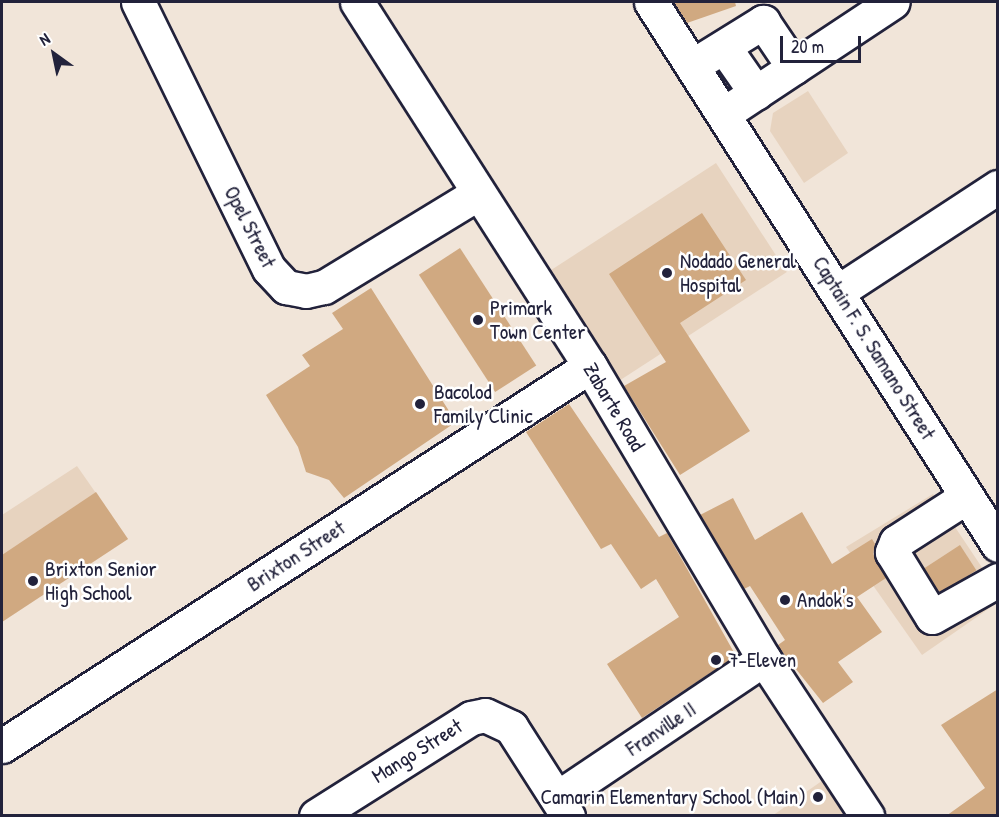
<!DOCTYPE html>
<style>
body{margin:0}
#map{position:relative;width:999px;height:817px;overflow:hidden;background:#f1e5d9;font-family:"Patrick Hand",sans-serif}
div>[style]{position:absolute}
.built>*{inset:0;background:#e7d3bf;transform-origin:0 0}
.building>*{inset:0;background:#d0a981;transform-origin:0 0}
.roads{filter:drop-shadow(2px 0 #22223b) drop-shadow(-2px 0 #22223b) drop-shadow(0 2px #22223b) drop-shadow(0 -2px #22223b)}
.minor>*{height:33px;margin:-16.5px;padding:0 16.5px;transform-origin:16.5px;border-radius:16.5px;background:#fff}
.major>*{height:33px;margin:-16.5px;padding:0 16.5px;transform-origin:16.5px;border-radius:16.5px;background:#fff}
.dots>*{width:16px;height:16px;translate:-50% -50%;box-sizing:border-box;border:3px solid #fff;border-radius:50%}
span{translate:-50% -50%;white-space:nowrap;text-align:center;line-height:1.15;-webkit-text-stroke:5px #fff;paint-order:stroke}
.street-label{font-size:21px;color:#22223b}
.poi-label{font-size:21px;color:#22223b}
.left{translate:0 -50%;text-align:left}
.right{translate:-100% -50%;text-align:right}
.frame{position:absolute;inset:0;border:3px solid #22223b;pointer-events:none}
.north{position:absolute;left:24px;top:24px;width:60px;height:60px;-webkit-text-stroke:4px #fff;paint-order:stroke;rotate:327deg;font-size:16px;font-weight:700;line-height:24px;text-align:center;color:#22223b}
.north::after{content:'';display:block;margin:auto;width:21px;height:27px;background:#22223b;clip-path:polygon(50% 0,100% 100%,50% 72%,0 100%)}
.scale{position:absolute;left:780px;top:36px;width:81px;height:27px;box-sizing:border-box;border:3px solid #22223b;border-top:0;padding-left:8px;font-size:18px;line-height:21px;white-space:nowrap;color:#22223b;-webkit-text-stroke:4px #fff;paint-order:stroke}
</style>
<div id="map">
<div class="built">
<i style="clip-path:polygon(808px 91px,848px 153px,804px 183px,770px 131px,773px 113px)"></i>
<i style="left:716px;top:163px;width:130px;height:203px;rotate:57deg"></i>
<i style="clip-path:polygon(77px 466px,128px 539px,2px 622px,2px 515px)"></i>
<i style="clip-path:polygon(933px 494px,997px 590px,997px 603px,922px 655px,846px 547px)"></i>
<i style="clip-path:polygon(826px 778px,848px 816px,772px 816px)"></i>
</div>
<div class="building">
<i style="clip-path:polygon(673px 2px,735px 2px,736px 6px,687px 23px)"></i>
<i style="clip-path:polygon(702px 213px,746px 280px,680px 323px,750px 431px,680px 475px,624px 386px,666px 362px,609px 274px)"></i>
<i style="left:460px;top:248px;width:140px;height:49px;rotate:57deg"></i>
<i style="clip-path:polygon(371px 288px,456px 422px,344px 498px,329px 480px,306px 472px,298px 447px,266px 395px,310px 366px,302px 355px,343px 329px,332px 313px)"></i>
<i style="clip-path:polygon(569px 404px,659px 537px,667px 533px,736px 656px,642px 718px,607px 664px,679px 617px,656px 579px,641px 589px,611px 544px,601px 549px,526px 432px)"></i>
<i style="clip-path:polygon(96px 492px,128px 539px,2px 622px,2px 555px)"></i>
<i style="clip-path:polygon(733px 498px,755px 540px,802px 512px,832px 564px,872px 539px,875px 544px,873px 554px,886px 578px,857px 597px,882px 632px,838px 662px,853px 682px,823px 703px,780px 649px,778px 645px,785px 640px,750px 586px,744px 589px,700px 515px)"></i>
<i style="left:960px;top:545px;width:30px;height:43px;rotate:57deg"></i>
<i style="clip-path:polygon(998px 689px,998px 816px,946px 816px,985px 788px,941px 725px)"></i>
</div>
<div class="roads">
<div class="minor">
<i style="left:138px;top:2px;width:297px;rotate:63.9deg"></i>
<i style="left:269px;top:269px;width:25px;rotate:47deg"></i>
<i style="left:286px;top:287px;width:20px;rotate:11deg"></i>
<i style="left:306px;top:291px;width:18px;rotate:-13deg"></i>
<i style="left:324px;top:287px;width:179px;rotate:-31.3deg"></i>
<i style="left:724px;top:47px;width:56px;rotate:55.2deg"></i>
<i style="left:692px;top:66px;width:84px;rotate:-31.8deg"></i>
<i style="left:763px;top:22px;width:55px;rotate:56deg"></i>
<i style="left:725px;top:113px;width:201px;rotate:-33.5deg"></i>
<i style="left:839px;top:291px;width:190px;rotate:-33.2deg"></i>
<i style="left:966px;top:497px;width:83px;rotate:147.3deg"></i>
<i style="left:896px;top:542px;width:11px;rotate:112deg"></i>
<i style="left:892px;top:552px;width:76px;rotate:58.4deg"></i>
<i style="left:932px;top:617px;width:76px;rotate:-29.3deg"></i>
<i style="left:2px;top:746px;width:700px;rotate:-32.87deg"></i>
<i style="left:557px;top:798px;width:249px;rotate:-33.9deg"></i>
<i style="left:316px;top:816px;width:183px;rotate:-32.3deg"></i>
<i style="left:471px;top:718px;width:14px;rotate:-12deg"></i>
<i style="left:485px;top:715px;width:29px;rotate:25deg"></i>
<i style="left:511px;top:727px;width:106px;rotate:57.4deg"></i>
</div>
<div class="major">
<i style="left:357px;top:2px;width:432px;rotate:57.4deg"></i>
<i style="left:590px;top:366px;width:341px;rotate:59.3deg"></i>
<i style="left:764px;top:659px;width:188px;rotate:56.7deg"></i>
<i style="left:651px;top:2px;width:644px;rotate:57.42deg"></i>
</div>
</div>
<div class="dots">
<i style="left:667px;top:273px;background:#22223b"></i>
<i style="left:478px;top:320px;background:#22223b"></i>
<i style="left:420px;top:404px;background:#22223b"></i>
<i style="left:33px;top:581px;background:#22223b"></i>
<i style="left:785px;top:600px;background:#22223b"></i>
<i style="left:716px;top:660px;background:#22223b"></i>
<i style="left:818px;top:797px;background:#22223b"></i>
</div>
<div class="street-label">
<span style="left:250px;top:227px;rotate:63deg">Opel Street</span>
<span style="left:874px;top:348px;rotate:58deg">Captain F. S. Samano Street</span>
<span style="left:614px;top:407px;rotate:59deg">Zabarte Road</span>
<span style="left:296px;top:556px;rotate:-33deg">Brixton Street</span>
<span style="left:661px;top:729px;rotate:-34deg">Franville II</span>
<span style="left:417px;top:751px;rotate:-32deg">Mango Street</span>
</div>
<div class="poi-label">
<span class="left" style="left:680px;top:273px">Nodado General<br>Hospital</span>
<span class="left" style="left:490px;top:320px">Primark<br>Town Center</span>
<span class="left" style="left:434px;top:404px">Bacolod<br>Family Clinic</span>
<span class="left" style="left:45px;top:581px">Brixton Senior<br>High School</span>
<span class="left" style="left:797px;top:600px">Andok's</span>
<span class="left" style="left:728px;top:660px">7-Eleven</span>
<span class="right" style="left:806px;top:797px">Camarin Elementary School (Main)</span>
</div>
<div class="frame"></div>
<div class="north">N</div>
<div class="scale">20 m</div>
</div>
